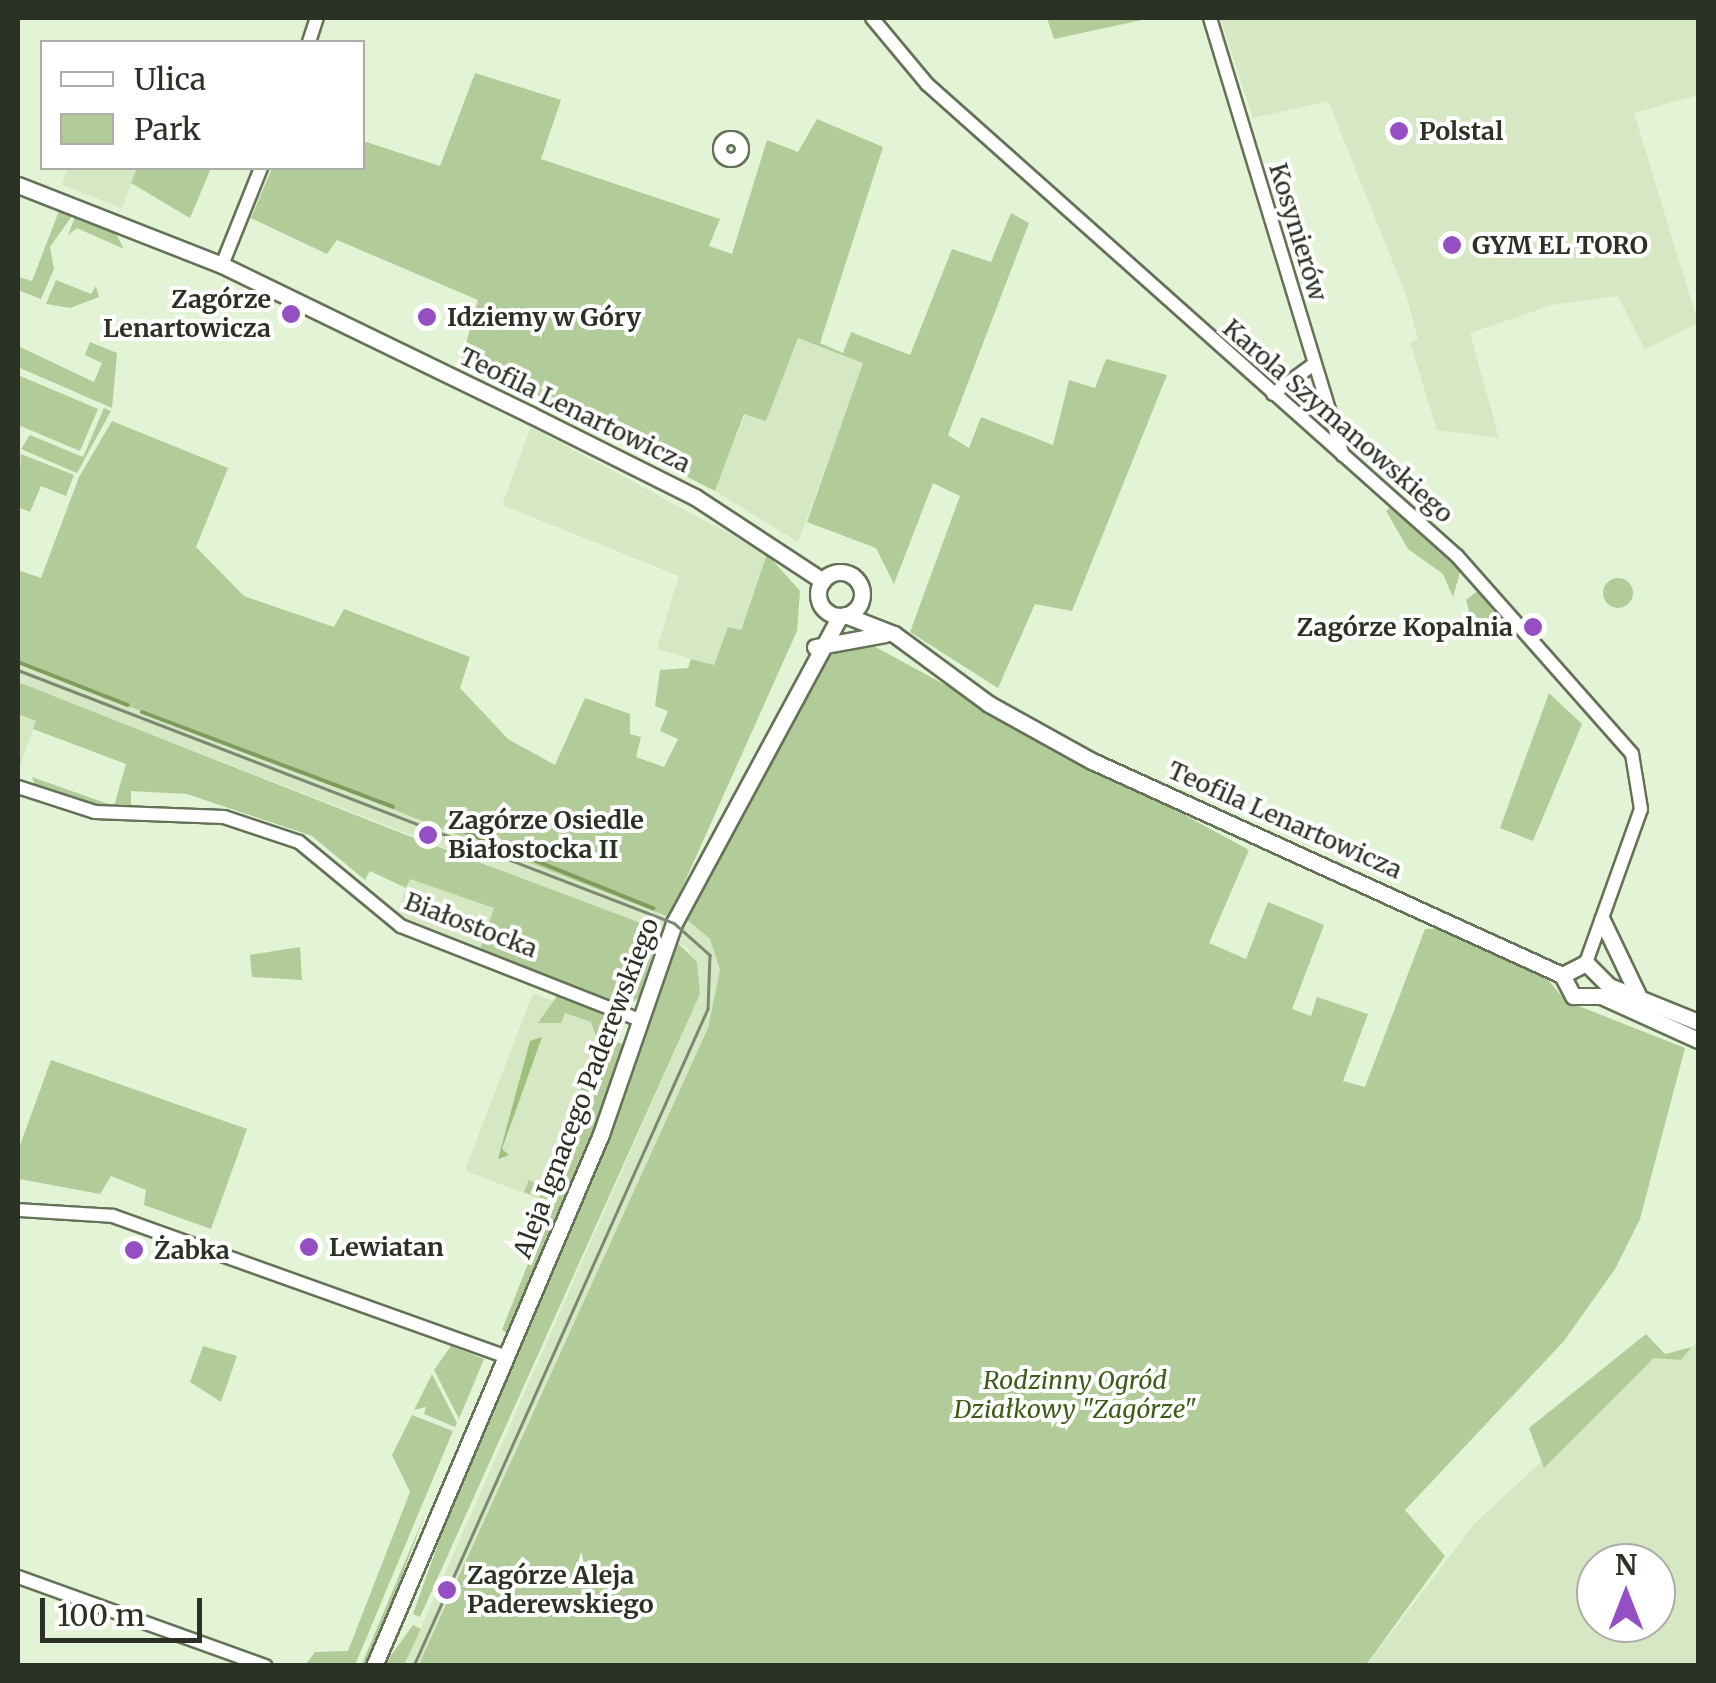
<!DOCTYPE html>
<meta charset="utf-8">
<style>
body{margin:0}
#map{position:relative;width:1716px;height:1683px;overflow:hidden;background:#e3f3d5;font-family:Merriweather,serif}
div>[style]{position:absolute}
.built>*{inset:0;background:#d5e8c3;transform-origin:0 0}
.green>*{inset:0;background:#b2cc99}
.round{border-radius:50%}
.forest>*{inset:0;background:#9fc07d}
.stream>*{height:4px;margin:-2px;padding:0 2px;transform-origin:2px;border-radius:2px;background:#7e9d5c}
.roads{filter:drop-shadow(2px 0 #647257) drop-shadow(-2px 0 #647257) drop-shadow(0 2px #647257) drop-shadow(0 -2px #647257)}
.minor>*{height:12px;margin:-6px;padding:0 6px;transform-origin:6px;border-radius:6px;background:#fff}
.minor>.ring{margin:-6px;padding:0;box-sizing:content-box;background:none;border:12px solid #fff;border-radius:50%}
.tertiary>*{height:15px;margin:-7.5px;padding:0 7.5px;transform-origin:7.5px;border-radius:7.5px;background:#fff}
.tertiary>.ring{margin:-7.5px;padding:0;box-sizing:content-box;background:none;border:15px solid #fff;border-radius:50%}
.tram>*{height:2.5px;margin:-1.25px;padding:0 1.25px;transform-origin:1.25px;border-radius:1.25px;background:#7d8874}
.dots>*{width:28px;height:28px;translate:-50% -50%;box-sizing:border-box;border:5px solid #fff;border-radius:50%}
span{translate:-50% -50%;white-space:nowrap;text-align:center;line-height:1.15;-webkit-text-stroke:8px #fff;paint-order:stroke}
.poi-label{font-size:25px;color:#2b3125;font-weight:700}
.left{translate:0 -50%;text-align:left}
.right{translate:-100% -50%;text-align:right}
.street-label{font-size:25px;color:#2b3125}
.park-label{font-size:25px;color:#3e5b15;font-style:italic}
.frame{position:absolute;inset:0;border:20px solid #2b3125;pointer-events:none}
.legend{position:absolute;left:40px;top:40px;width:325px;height:130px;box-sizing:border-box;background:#fff;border:2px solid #aaada8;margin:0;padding:12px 18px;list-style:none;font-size:30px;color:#2b3125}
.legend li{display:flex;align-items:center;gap:20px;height:50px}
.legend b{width:50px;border:2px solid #aaada8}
.north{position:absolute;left:1576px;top:1543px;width:100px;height:100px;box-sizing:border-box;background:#fff;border:2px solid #aaada8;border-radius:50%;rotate:0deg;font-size:28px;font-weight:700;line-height:40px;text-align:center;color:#2b3125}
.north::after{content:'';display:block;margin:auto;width:35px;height:45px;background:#954fc3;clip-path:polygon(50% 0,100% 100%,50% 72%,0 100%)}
.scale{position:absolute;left:40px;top:1598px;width:162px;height:45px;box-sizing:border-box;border:5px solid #2b3125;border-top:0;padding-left:12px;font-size:30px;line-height:35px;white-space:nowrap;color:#2b3125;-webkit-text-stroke:8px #fff;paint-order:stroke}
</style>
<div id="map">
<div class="built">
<i style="clip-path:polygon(1220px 18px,1698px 18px,1698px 95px,1634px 113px,1698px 323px,1645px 350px,1618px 296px,1552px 305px,1470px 333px,1499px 438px,1437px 430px,1410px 343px,1418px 339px,1406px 295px,1328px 101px,1253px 118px)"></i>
<i style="clip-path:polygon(68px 168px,137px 168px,122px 208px,62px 185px)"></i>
<i style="clip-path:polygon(798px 337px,864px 363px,798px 542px,715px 491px,745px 414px,766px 420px)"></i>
<i style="clip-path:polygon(531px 427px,767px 554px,740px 631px,728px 627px,714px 665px,657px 649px,679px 576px,502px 505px)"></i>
<i style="clip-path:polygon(18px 663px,341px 785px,669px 917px,662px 932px,73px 704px,18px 682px)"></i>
<i style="clip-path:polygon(18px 714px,36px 721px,18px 772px)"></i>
<i style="left:409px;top:878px;width:91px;height:45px;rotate:19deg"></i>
<i style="clip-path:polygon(684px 917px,710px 939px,720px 970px,708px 1028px,418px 1665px,404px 1666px,700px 994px,688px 949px,674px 939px)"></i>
<i style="left:533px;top:993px;width:83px;height:190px;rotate:21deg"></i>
<i style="clip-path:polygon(evenodd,1698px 1340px,1698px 1665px,1366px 1666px,1476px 1522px,1655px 1358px,1681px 1360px,1698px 1340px,1596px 1563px,1656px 1563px,1656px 1623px,1596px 1623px,1596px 1563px)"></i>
</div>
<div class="green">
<i style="clip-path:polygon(1047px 18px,1141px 18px,1142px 20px,1054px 39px)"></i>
<i style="clip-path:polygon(475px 73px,561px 100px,541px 159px,720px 219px,709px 246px,732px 254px,767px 140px,798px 152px,817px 119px,883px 147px,820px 343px,843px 353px,851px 332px,910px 355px,952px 249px,991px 262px,1011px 213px,1029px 223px,948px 435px,969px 448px,981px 417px,1053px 445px,1069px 380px,1095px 388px,1106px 359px,1167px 375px,1072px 611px,1035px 604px,998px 688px,910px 632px,960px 496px,933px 483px,894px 584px,876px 548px,807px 522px,863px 363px,798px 338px,766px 421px,744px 414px,715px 491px,461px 362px,478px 300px,337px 240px,327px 254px,251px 218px,272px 168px,362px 168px,363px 141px,440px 166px)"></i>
<i style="clip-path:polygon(137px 168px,211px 168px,190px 218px,131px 183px)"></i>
<i style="clip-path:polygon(59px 211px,72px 216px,50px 247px,54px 269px,41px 299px,18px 290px,18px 277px,32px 281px)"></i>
<i style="clip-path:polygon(75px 217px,115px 232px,124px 249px,77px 228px,68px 235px)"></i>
<i style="clip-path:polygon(56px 280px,91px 294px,96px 286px,99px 297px,70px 308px,46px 304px)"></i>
<i style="clip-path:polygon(90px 342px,117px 353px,112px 408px,18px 367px,18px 346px,94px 382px,102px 363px,85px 355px)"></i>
<i style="clip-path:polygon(18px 375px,98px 409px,80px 451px,18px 425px)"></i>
<i style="clip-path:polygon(104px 408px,111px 411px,77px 473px,21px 449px,30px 435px,83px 457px)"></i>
<i style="clip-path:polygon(112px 421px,228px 468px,196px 547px,244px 596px,334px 627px,344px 609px,470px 657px,460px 688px,508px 739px,555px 765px,585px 698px,630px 714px,630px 734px,641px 737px,636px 757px,664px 767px,678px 739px,660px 731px,668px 711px,655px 706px,660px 670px,688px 668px,691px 659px,714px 665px,728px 627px,741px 630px,767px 554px,800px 591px,797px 631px,669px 917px,18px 663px,18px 570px,41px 578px,79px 477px)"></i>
<i style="clip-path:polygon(21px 454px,74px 475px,66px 496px,41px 486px,30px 512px,18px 507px)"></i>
<i style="clip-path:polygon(1392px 506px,1461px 569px,1453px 597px,1443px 574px,1408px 549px,1386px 511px)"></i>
<i class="round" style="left:1603px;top:578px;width:30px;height:30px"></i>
<i style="clip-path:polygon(1479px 590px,1516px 631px,1515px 635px,1470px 614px,1466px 600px)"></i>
<i style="clip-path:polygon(859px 638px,1249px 850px,1209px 943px,1246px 959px,1268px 902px,1324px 925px,1292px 1009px,1311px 1016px,1317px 997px,1368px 1014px,1343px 1081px,1365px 1087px,1425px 929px,1446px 928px,1548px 980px,1566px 1001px,1685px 1048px,1640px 1219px,1615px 1269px,1564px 1341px,1405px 1510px,1445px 1556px,1366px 1665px,418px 1666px,708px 1028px,720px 970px,710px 939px,684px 917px,822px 661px)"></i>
<i style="clip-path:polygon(18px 682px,396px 831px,654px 928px,619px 1004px,480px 949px,494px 908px,410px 879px,406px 888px,370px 871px,365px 880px,312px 836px,187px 794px,131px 791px,131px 808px,108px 810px,36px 789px,32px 777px,114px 806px,126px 764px,33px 729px,36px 721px,18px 714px)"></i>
<i style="clip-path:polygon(1549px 693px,1582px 724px,1533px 841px,1500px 828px)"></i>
<i style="clip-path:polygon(660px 931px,639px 998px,627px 1006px)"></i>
<i style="clip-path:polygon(674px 939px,697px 962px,700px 994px,420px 1617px,413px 1614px,448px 1516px,610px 1132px)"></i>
<i style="clip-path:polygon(300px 947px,302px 980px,252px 977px,250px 955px)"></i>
<i style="clip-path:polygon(559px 993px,617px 1016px,551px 1201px,524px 1192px,529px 1180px,547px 1191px,597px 1039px,591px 1022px,565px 1013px,561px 1023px,538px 1023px)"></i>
<i style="clip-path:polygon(615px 1042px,624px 1044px,601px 1117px,510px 1335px,502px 1330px)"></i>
<i style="clip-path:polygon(51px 1060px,247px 1129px,211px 1229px,144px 1205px,146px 1190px,111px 1176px,100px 1194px,19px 1179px,18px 1151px)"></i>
<i style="clip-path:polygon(1646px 1334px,1665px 1354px,1692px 1347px,1681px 1360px,1654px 1358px,1544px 1468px,1529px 1428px)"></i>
<i style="clip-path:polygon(203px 1346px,237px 1356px,221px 1402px,190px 1382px)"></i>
<i style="clip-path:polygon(451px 1346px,484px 1359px,459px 1419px,434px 1370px)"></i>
<i style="clip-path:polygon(432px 1374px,457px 1423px,455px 1427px,424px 1414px,426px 1407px,414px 1410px)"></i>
<i style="clip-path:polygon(412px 1415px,453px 1431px,355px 1665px,305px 1665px,315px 1652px,348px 1651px,410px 1492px,392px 1455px)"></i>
<i style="clip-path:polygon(425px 1514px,369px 1665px,361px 1666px)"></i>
<i style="clip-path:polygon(413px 1625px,421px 1629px,404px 1665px,384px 1665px)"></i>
</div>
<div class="forest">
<i style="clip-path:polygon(542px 1037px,502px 1149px,509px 1155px,498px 1159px,530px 1041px)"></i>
</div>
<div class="stream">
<i style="left:18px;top:662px;width:118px;rotate:21.4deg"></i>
<i style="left:142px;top:712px;width:268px;rotate:20.7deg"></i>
<i style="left:467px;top:833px;width:201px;rotate:22deg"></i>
</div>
<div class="roads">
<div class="minor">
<i style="left:872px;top:18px;width:86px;rotate:50.2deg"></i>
<i style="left:927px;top:84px;width:710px;rotate:41.69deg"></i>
<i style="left:1457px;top:556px;width:264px;rotate:48.5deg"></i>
<i style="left:1632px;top:754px;width:56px;rotate:80.7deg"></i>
<i style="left:1641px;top:809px;width:164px;rotate:109.7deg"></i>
<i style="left:1210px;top:18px;width:457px;rotate:73.1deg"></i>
<i style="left:309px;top:42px;width:25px;rotate:-72deg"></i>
<i class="ring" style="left:720px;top:138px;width:10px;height:10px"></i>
<i style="left:222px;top:265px;width:105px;rotate:-68.1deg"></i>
<i style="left:1273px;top:394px;width:51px;rotate:-36.2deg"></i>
<i style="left:18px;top:787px;width:81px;rotate:18deg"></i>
<i style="left:95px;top:812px;width:129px;rotate:2.2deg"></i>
<i style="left:224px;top:817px;width:79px;rotate:18.4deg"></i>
<i style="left:299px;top:842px;width:132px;rotate:39.5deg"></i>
<i style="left:401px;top:926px;width:254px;rotate:21.5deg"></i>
<i style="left:18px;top:1210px;width:95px;rotate:3.6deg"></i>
<i style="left:113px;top:1216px;width:418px;rotate:19.7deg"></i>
<i style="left:18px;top:1577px;width:263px;rotate:19.8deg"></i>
</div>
<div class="tertiary">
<i style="left:18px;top:185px;width:219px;rotate:21.4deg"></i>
<i style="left:222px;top:265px;width:343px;rotate:25.9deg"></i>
<i style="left:531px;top:415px;width:183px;rotate:26.6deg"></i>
<i style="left:695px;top:497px;width:153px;rotate:33.3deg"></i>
<i class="ring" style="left:818px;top:572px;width:29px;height:29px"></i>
<i style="left:845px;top:615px;width:53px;rotate:21.2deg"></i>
<i style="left:894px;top:634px;width:118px;rotate:36.4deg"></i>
<i style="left:989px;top:704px;width:118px;rotate:29deg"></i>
<i style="left:1092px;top:761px;width:516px;rotate:24.48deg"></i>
<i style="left:815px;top:647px;width:71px;rotate:-10.5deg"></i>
<i style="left:1602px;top:920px;width:83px;rotate:64.4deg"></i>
<i style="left:1698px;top:1022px;width:96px;rotate:-158deg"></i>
<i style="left:1609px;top:986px;width:33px;rotate:-135deg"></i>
<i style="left:1586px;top:963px;width:27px;rotate:153deg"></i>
<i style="left:1562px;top:975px;width:24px;rotate:62deg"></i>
<i style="left:1573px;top:996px;width:28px"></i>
<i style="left:1601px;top:996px;width:107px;rotate:24.4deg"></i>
<i style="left:374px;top:1666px;width:578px;rotate:-66.89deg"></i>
<i style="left:601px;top:1134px;width:223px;rotate:-70.9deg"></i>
<i style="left:674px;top:923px;width:349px;rotate:-61.6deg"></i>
</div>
</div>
<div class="tram">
<i style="left:18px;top:670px;width:703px;rotate:21.09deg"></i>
<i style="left:674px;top:923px;width:48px;rotate:41.6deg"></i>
<i style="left:710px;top:955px;width:54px;rotate:92.1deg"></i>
<i style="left:708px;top:1009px;width:720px;rotate:114.11deg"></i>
</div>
<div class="dots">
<i style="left:1399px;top:131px;background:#954fc3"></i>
<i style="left:1452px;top:245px;background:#954fc3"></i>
<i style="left:291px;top:314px;background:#954fc3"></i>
<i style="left:427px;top:317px;background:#954fc3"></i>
<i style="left:1533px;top:627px;background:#954fc3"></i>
<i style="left:428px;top:835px;background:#954fc3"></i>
<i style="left:309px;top:1247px;background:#954fc3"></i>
<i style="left:134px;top:1250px;background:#954fc3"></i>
<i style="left:447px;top:1590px;background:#954fc3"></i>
</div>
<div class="poi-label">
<span class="left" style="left:1419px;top:131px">Polstal</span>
<span class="left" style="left:1472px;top:245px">GYM EL TORO</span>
<span class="right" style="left:271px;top:314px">Zagórze<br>Lenartowicza</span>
<span class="left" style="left:447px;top:317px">Idziemy w Góry</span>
<span class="right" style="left:1513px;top:627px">Zagórze Kopalnia</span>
<span class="left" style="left:448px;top:835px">Zagórze Osiedle<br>Białostocka II</span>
<span class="left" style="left:329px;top:1247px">Lewiatan</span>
<span class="left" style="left:154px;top:1250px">Żabka</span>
<span class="left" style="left:467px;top:1590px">Zagórze Aleja<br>Paderewskiego</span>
</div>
<div class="street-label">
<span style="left:1298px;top:232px;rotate:73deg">Kosynierów</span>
<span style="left:575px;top:410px;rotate:26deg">Teofila Lenartowicza</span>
<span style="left:1338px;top:421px;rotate:41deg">Karola Szymanowskiego</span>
<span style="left:1285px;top:820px;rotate:24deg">Teofila Lenartowicza</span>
<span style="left:471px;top:925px;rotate:21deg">Białostocka</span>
<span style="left:586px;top:1088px;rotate:-69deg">Aleja Ignacego Paderewskiego</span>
</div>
<div class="park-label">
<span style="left:1075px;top:1395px">Rodzinny Ogród<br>Działkowy "Zagórze"</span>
</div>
<div class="frame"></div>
<ul class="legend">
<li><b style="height:12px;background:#fff"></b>Ulica</li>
<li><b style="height:28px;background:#b2cc99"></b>Park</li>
</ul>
<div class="north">N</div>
<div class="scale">100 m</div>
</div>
